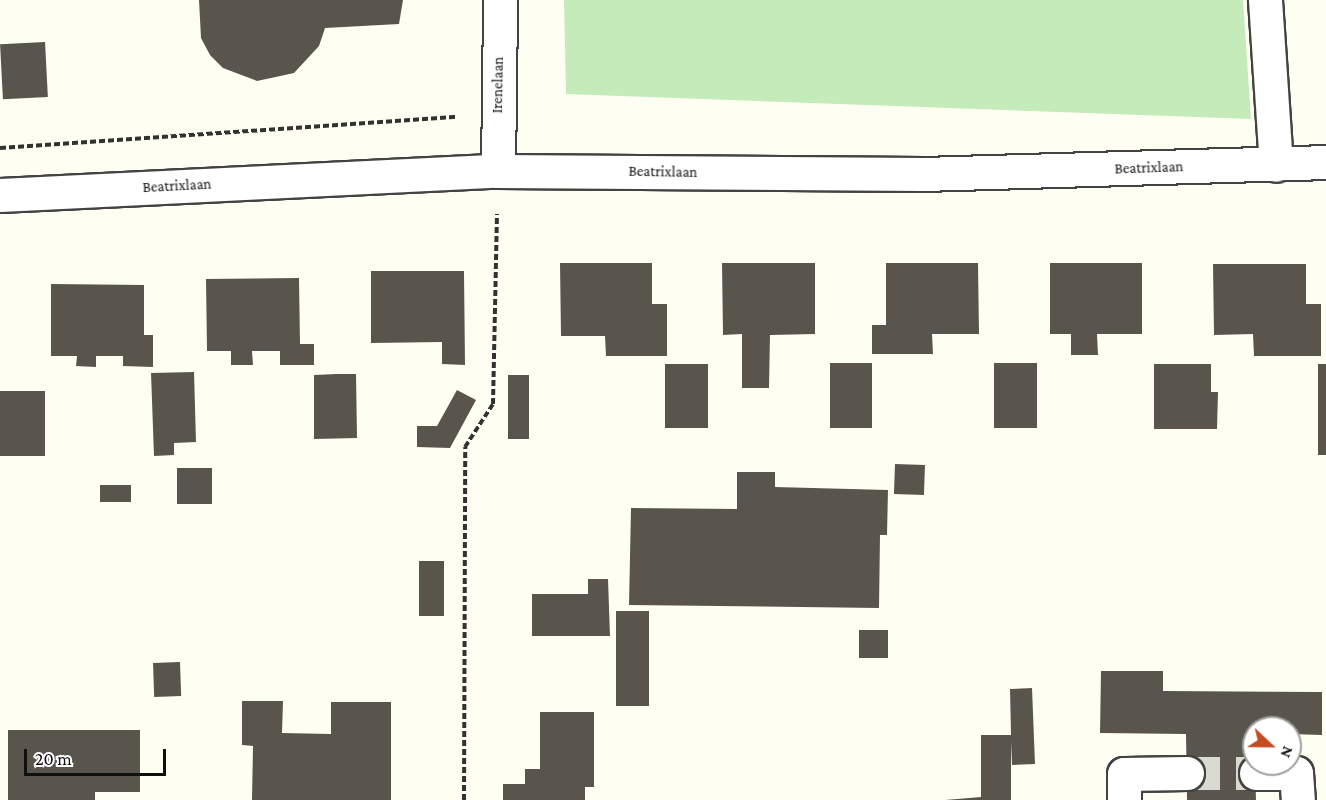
<!DOCTYPE html>
<style>
body{margin:0}
#map{position:relative;width:1326px;height:800px;overflow:hidden;background:#fefff2;font-family:"Crimson Pro",serif}
div>[style]{position:absolute}
.green>*{inset:0;background:#c5ebba}
.building>*{inset:0;background:#59554c;transform-origin:0 0}
.minor-tunnel>*{height:33px;margin-top:-16.5px;transform-origin:0;background:repeating-linear-gradient(90deg,#dadbd0 0 33px,transparent 0 49px)}
.path>*{height:4px;margin-top:-2px;transform-origin:0;background:repeating-linear-gradient(90deg,#323232 0 6px,transparent 0 9px)}
.roads{filter:drop-shadow(2px 0 #434343) drop-shadow(-2px 0 #434343) drop-shadow(0 2px #434343) drop-shadow(0 -2px #434343)}
.minor>*{height:33px;margin:-16.5px;padding:0 16.5px;transform-origin:16.5px;border-radius:16.5px;background:#fff}
span{translate:-50% -50%;white-space:nowrap;text-align:center;line-height:1.15;-webkit-text-stroke:6px #fff;paint-order:stroke}
.street-label{font-size:15px;color:#101010}
.north{position:absolute;left:1242px;top:716px;width:60px;height:60px;box-sizing:border-box;background:#fff;border:2px solid #9f9f9f;border-radius:50%;rotate:112deg;font-size:16px;font-weight:700;line-height:24px;text-align:center;color:#101010}
.north::after{content:'';display:block;margin:auto;width:21px;height:27px;background:#c54b23;clip-path:polygon(50% 0,100% 100%,50% 72%,0 100%)}
.scale{position:absolute;left:24px;top:749px;width:142px;height:27px;box-sizing:border-box;border:3px solid #101010;border-top:0;padding-left:8px;font-size:18px;line-height:21px;white-space:nowrap;color:#101010;-webkit-text-stroke:4px #fff;paint-order:stroke}
</style>
<div id="map">
<div class="green">
<i style="clip-path:polygon(564px 0,1243px 0,1251px 119px,566px 94px)"></i>
</div>
<div class="building">
<i style="clip-path:polygon(199px 0,403px 0,399px 24px,325px 28px,319px 46px,294px 73px,257px 81px,223px 68px,210px 55px,201px 38px)"></i>
<i style="left:45px;top:42px;width:55px;height:45px;rotate:87deg"></i>
<i style="clip-path:polygon(560px 263px,652px 263px,652px 304px,667px 304px,667px 356px,606px 356px,605px 336px,561px 336px)"></i>
<i style="clip-path:polygon(722px 263px,815px 263px,815px 334px,770px 335px,769px 388px,742px 388px,742px 334px,723px 335px)"></i>
<i style="clip-path:polygon(886px 263px,978px 263px,979px 334px,932px 334px,933px 354px,872px 354px,872px 325px,886px 325px)"></i>
<i style="clip-path:polygon(1050px 263px,1142px 263px,1142px 334px,1097px 334px,1098px 355px,1071px 355px,1071px 334px,1050px 334px)"></i>
<i style="clip-path:polygon(1213px 264px,1306px 264px,1306px 304px,1321px 304px,1321px 356px,1254px 356px,1253px 334px,1214px 335px)"></i>
<i style="clip-path:polygon(371px 271px,464px 271px,465px 365px,442px 364px,442px 342px,371px 343px)"></i>
<i style="clip-path:polygon(299px 278px,300px 344px,314px 344px,314px 365px,280px 365px,280px 351px,252px 351px,253px 365px,231px 365px,231px 351px,207px 351px,206px 279px)"></i>
<i style="clip-path:polygon(51px 284px,144px 285px,144px 335px,153px 335px,153px 367px,123px 366px,123px 356px,96px 356px,96px 367px,76px 366px,77px 356px,51px 356px)"></i>
<i style="left:830px;top:363px;width:42px;height:65px"></i>
<i style="left:994px;top:363px;width:43px;height:65px"></i>
<i style="left:665px;top:364px;width:43px;height:64px"></i>
<i style="clip-path:polygon(1154px 364px,1211px 364px,1211px 392px,1218px 392px,1217px 429px,1154px 429px)"></i>
<i style="left:1318px;top:364px;width:8px;height:91px"></i>
<i style="clip-path:polygon(194px 372px,196px 442px,174px 443px,174px 455px,154px 456px,151px 373px)"></i>
<i style="clip-path:polygon(336px 374px,356px 374px,357px 438px,314px 439px,314px 375px)"></i>
<i style="left:529px;top:375px;width:64px;height:21px;rotate:90deg"></i>
<i style="clip-path:polygon(457px 390px,476px 400px,450px 448px,417px 447px,417px 426px,437px 426px)"></i>
<i style="left:0;top:391px;width:45px;height:65px"></i>
<i style="left:895px;top:464px;width:30px;height:30px;rotate:2deg"></i>
<i style="left:177px;top:468px;width:35px;height:36px"></i>
<i style="clip-path:polygon(737px 472px,775px 472px,775px 487px,888px 490px,887px 535px,880px 535px,879px 608px,629px 605px,631px 508px,737px 509px)"></i>
<i style="left:100px;top:485px;width:31px;height:17px"></i>
<i style="left:419px;top:561px;width:25px;height:55px"></i>
<i style="clip-path:polygon(588px 579px,608px 579px,610px 636px,532px 636px,532px 594px,588px 594px)"></i>
<i style="left:616px;top:611px;width:33px;height:95px"></i>
<i style="left:859px;top:630px;width:29px;height:28px"></i>
<i style="left:180px;top:662px;width:34px;height:27px;rotate:88deg"></i>
<i style="clip-path:polygon(1101px 671px,1163px 671px,1163px 691px,1322px 692px,1322px 735px,1290px 734px,1290px 728px,1254px 728px,1256px 800px,1187px 800px,1186px 734px,1100px 733px)"></i>
<i style="clip-path:polygon(1032px 688px,1035px 764px,1012px 765px,1011px 741px,1011px 800px,945px 800px,981px 797px,981px 735px,1011px 735px,1010px 689px)"></i>
<i style="clip-path:polygon(242px 701px,283px 701px,282px 733px,331px 734px,331px 702px,391px 702px,391px 800px,252px 800px,253px 746px,242px 745px)"></i>
<i style="clip-path:polygon(540px 712px,594px 712px,594px 787px,585px 787px,585px 800px,503px 800px,503px 784px,525px 784px,525px 769px,540px 769px)"></i>
<i style="clip-path:polygon(8px 730px,140px 730px,140px 792px,95px 792px,95px 800px,8px 800px)"></i>
</div>
<div class="minor-tunnel">
<i style="left:1187px;top:773px;width:69px"></i>
</div>
<div class="path">
<i style="left:0;top:148px;width:458px;rotate:-3.9deg"></i>
<i style="left:464px;top:800px;width:353px;rotate:-89.8deg"></i>
<i style="left:465px;top:447px;width:51px;rotate:-56.9deg"></i>
<i style="left:493px;top:404px;width:190px;rotate:-88.8deg"></i>
</div>
<div class="roads">
<div class="minor">
<i style="left:1265px;top:0;width:165px;rotate:86.2deg"></i>
<i style="left:498px;top:171px;width:171px;rotate:-89.3deg"></i>
<i style="left:0;top:195px;width:499px;rotate:-2.8deg"></i>
<i style="left:498px;top:171px;width:425px;rotate:0.4deg"></i>
<i style="left:923px;top:174px;width:403px;rotate:-1.7deg"></i>
<i style="left:1256px;top:773px;width:40px"></i>
<i style="left:1296px;top:773px;width:27px;rotate:86deg"></i>
<i style="left:1124px;top:800px;width:26px;rotate:-90deg"></i>
<i style="left:1124px;top:774px;width:63px;rotate:-0.9deg"></i>
</div>
</div>
<div class="street-label">
<span style="left:498px;top:85px;rotate:-89deg">Irenelaan</span>
<span style="left:1149px;top:168px;rotate:-2deg">Beatrixlaan</span>
<span style="left:663px;top:172px;rotate:1deg">Beatrixlaan</span>
<span style="left:177px;top:186px;rotate:-3deg">Beatrixlaan</span>
</div>
<div class="north">N</div>
<div class="scale">20 m</div>
</div>
